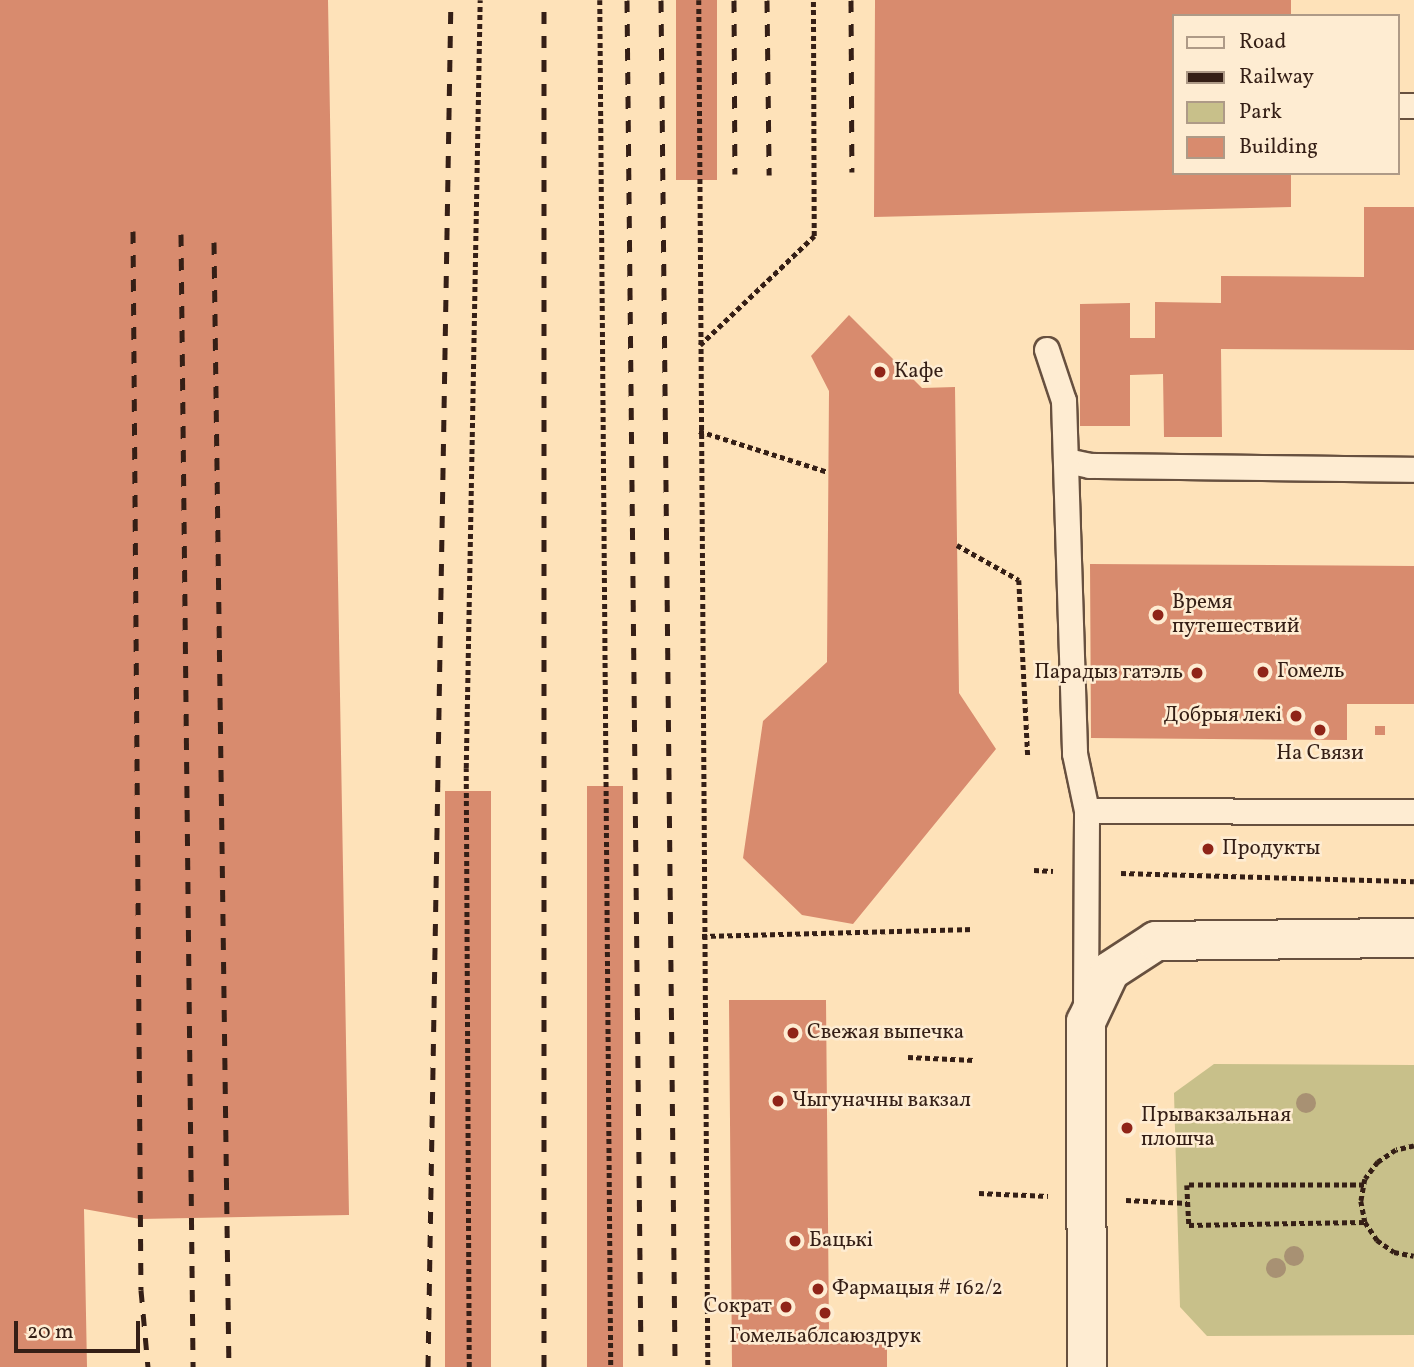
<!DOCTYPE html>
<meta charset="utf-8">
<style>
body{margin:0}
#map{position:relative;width:1414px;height:1367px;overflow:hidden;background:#fee2b9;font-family:Vollkorn,serif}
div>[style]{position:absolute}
.green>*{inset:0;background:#c8c08a}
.building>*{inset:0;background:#d88b6e;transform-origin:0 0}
.path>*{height:4.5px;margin-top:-2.25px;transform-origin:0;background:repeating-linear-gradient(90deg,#351f16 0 5px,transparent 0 8.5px)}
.roads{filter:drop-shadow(2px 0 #67503f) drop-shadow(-2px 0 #67503f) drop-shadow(0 2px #67503f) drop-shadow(0 -2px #67503f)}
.service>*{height:24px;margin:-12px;padding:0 12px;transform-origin:12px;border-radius:12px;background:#feecd2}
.secondary>*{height:38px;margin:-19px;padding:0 19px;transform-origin:19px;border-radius:19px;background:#feecd2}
.rail>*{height:5px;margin-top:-2.5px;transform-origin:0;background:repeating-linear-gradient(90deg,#351f16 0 12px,transparent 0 24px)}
.trees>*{width:20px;height:20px;margin:-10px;border-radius:50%;background:#a89173}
.dots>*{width:19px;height:19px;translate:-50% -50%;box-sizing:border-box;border:4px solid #feecd2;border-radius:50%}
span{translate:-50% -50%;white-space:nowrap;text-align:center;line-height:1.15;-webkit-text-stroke:5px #feecd2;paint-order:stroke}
.poi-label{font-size:21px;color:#351f16}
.left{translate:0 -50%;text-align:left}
.right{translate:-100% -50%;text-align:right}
.legend{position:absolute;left:1172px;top:14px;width:228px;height:161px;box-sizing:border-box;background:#feecd2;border:2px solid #ae9a87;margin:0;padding:9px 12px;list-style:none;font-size:21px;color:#351f16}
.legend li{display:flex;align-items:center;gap:14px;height:35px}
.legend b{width:35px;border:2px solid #ae9a87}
.scale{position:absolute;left:14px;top:1321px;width:126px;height:32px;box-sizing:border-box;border:4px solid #351f16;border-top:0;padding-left:9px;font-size:21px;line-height:24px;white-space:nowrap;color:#351f16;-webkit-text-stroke:5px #feecd2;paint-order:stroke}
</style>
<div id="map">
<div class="green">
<i style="clip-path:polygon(1214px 1064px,1414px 1065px,1414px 1335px,1207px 1336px,1180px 1307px,1174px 1093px)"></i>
</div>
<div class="building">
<i style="clip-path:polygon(0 0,328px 0,349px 1215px,140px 1219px,84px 1209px,87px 1367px,0 1367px)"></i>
<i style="left:676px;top:0;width:41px;height:180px"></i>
<i style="clip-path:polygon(875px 0,1291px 0,1291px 16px,1174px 16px,1174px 173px,1291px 173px,1291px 207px,874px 217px)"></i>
<i style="clip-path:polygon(1364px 207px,1414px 207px,1414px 350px,1221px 349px,1222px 437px,1164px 437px,1163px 374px,1130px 375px,1130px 426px,1080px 426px,1080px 304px,1130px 303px,1130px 338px,1155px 338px,1155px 302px,1221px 303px,1221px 276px,1364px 277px)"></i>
<i style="clip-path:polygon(849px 315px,922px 388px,955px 387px,959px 693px,996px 749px,853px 924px,802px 915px,743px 858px,763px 721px,827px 662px,829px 391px,811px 356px)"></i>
<i style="clip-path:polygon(1090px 564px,1414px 566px,1414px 704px,1347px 704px,1347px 740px,1091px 738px)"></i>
<i style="left:1385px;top:726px;width:9px;height:10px;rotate:90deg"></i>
<i style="left:587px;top:786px;width:36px;height:581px"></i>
<i style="left:445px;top:791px;width:46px;height:576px"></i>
<i style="clip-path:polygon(729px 1000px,826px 1000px,829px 1332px,887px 1331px,887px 1367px,732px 1367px)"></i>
</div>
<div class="path">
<i style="left:600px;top:0;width:1367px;rotate:89.54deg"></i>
<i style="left:699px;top:0;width:1367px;rotate:89.62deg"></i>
<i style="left:700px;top:345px;width:158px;rotate:-43.7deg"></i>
<i style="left:814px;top:236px;width:236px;rotate:-90.2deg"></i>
<i style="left:699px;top:431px;width:135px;rotate:17.6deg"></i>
<i style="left:957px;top:545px;width:71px;rotate:29.4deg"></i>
<i style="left:1019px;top:580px;width:176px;rotate:87.1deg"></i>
<i style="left:1034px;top:870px;width:19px;rotate:3deg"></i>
<i style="left:1121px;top:873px;width:293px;rotate:1.6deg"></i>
<i style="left:702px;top:936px;width:272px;rotate:-1.5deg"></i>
<i style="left:908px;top:1057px;width:66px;rotate:2.6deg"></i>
<i style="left:1414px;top:1146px;width:18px;rotate:167deg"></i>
<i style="left:1396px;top:1150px;width:22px;rotate:146deg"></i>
<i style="left:1378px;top:1162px;width:21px;rotate:127deg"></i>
<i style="left:1365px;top:1179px;width:22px;rotate:100deg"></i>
<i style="left:1361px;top:1201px;width:21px;rotate:79deg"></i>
<i style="left:1365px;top:1222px;width:22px;rotate:56deg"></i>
<i style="left:1377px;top:1240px;width:21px;rotate:35deg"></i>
<i style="left:1394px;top:1252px;width:20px;rotate:11deg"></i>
<i style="left:1364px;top:1185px;width:177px;rotate:180deg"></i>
<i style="left:1187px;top:1185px;width:40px;rotate:87.1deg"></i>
<i style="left:1189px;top:1225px;width:176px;rotate:-1deg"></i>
<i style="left:979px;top:1193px;width:69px;rotate:2.5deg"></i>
<i style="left:1126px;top:1200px;width:61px;rotate:2.8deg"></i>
<i style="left:469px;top:1367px;width:599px;rotate:-90.29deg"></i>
<i style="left:466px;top:768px;width:768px;rotate:-88.96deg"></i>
</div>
<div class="roads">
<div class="service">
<i style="left:1398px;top:106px;width:16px"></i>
<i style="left:1047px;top:350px;width:54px;rotate:71.6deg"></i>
<i style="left:1064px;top:401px;width:353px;rotate:88.2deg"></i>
<i style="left:1075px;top:754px;width:58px;rotate:78.1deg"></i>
<i style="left:1067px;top:461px;width:24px;rotate:12deg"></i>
<i style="left:1090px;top:466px;width:324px;rotate:0.7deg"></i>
<i style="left:1086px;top:1008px;width:197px;rotate:-89.7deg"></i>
<i style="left:1087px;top:811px;width:327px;rotate:0.2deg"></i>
</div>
<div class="secondary">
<i style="left:1087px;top:1367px;width:345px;rotate:-90.2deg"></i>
<i style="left:1086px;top:1022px;width:56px;rotate:-64.8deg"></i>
<i style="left:1110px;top:971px;width:55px;rotate:-33.1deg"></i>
<i style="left:1156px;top:941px;width:258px;rotate:-0.7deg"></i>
</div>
</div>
<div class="rail">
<i style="left:627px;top:0;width:1367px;rotate:89.41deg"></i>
<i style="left:661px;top:0;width:1367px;rotate:89.41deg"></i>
<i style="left:734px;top:0;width:174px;rotate:89.7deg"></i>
<i style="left:767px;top:0;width:175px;rotate:89.3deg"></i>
<i style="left:851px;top:0;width:172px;rotate:89.7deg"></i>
<i style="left:133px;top:231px;width:1059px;rotate:89.57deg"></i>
<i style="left:141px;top:1290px;width:77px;rotate:84.8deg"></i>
<i style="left:181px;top:234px;width:1133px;rotate:89.39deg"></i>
<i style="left:214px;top:242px;width:1125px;rotate:89.24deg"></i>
<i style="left:428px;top:1367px;width:1367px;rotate:-89.04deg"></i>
<i style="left:544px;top:1367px;width:1367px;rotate:-90deg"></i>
</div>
<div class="trees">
<i style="left:1306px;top:1103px"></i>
<i style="left:1294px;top:1256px"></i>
<i style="left:1276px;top:1268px"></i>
</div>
<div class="dots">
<i style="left:880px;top:372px;background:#8f2418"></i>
<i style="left:1158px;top:615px;background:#8f2418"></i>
<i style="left:1263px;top:672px;background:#8f2418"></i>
<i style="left:1197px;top:673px;background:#8f2418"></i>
<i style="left:1296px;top:716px;background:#8f2418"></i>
<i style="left:1320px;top:730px;background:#8f2418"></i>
<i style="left:1208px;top:849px;background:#8f2418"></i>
<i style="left:793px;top:1033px;background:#8f2418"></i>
<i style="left:778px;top:1101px;background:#8f2418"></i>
<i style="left:1127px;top:1128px;background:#8f2418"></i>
<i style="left:795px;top:1241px;background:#8f2418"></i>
<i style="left:818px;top:1289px;background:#8f2418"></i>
<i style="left:786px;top:1307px;background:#8f2418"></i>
<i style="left:825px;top:1313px;background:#8f2418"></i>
</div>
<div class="poi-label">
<span class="left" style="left:894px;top:372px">Кафе</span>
<span class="left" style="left:1172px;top:615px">Время<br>путешествий</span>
<span class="left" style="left:1277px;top:672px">Гомель</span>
<span class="right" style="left:1183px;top:673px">Парадыз гатэль</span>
<span class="right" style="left:1282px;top:716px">Добрыя лекі</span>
<span style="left:1320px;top:754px">На Связи</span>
<span class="left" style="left:1222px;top:849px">Продукты</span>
<span class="left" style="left:807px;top:1033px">Свежая выпечка</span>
<span class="left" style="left:792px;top:1101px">Чыгуначны вакзал</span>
<span class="left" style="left:1141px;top:1128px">Прывакзальная<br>плошча</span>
<span class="left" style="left:809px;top:1241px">Бацькі</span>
<span class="left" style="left:832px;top:1289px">Фармацыя # 162/2</span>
<span class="right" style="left:772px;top:1307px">Сократ</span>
<span style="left:825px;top:1337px">Гомельаблсаюздрук</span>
</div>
<ul class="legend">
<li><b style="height:9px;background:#feecd2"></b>Road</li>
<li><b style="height:9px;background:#351f16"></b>Railway</li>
<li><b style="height:19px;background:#c8c08a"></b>Park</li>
<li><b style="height:19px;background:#d88b6e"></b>Building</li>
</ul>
<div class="scale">20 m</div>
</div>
